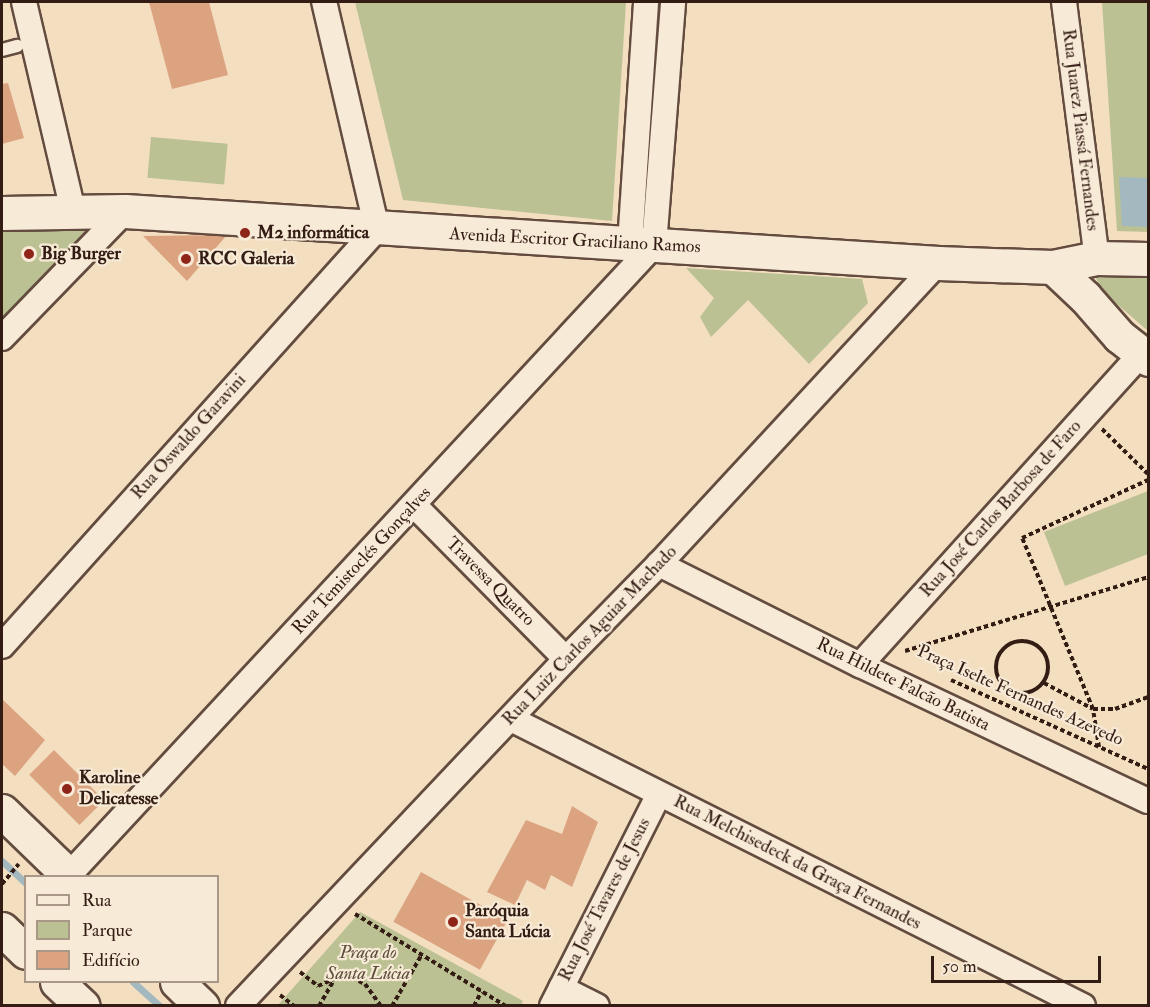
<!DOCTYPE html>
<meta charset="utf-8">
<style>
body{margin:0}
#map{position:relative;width:1150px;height:1007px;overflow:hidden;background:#f3dec0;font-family:"IM FELL Double Pica",serif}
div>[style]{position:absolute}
.green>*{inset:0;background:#bbc192;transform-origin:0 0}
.water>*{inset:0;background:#a3b9bf}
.stream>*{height:7px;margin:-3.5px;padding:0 3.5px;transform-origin:3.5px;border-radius:3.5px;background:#a3b9bf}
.building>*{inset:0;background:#dca381;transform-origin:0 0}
.path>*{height:4px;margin-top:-2px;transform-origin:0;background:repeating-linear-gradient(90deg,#331c14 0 4.5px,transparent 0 7.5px)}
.path>.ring{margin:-2px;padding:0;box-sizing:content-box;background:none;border:4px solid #331c14;border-radius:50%}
.roads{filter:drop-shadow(2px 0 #634c3f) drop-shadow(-2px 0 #634c3f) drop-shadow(0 2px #634c3f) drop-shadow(0 -2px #634c3f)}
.lane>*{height:12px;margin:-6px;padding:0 6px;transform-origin:6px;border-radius:6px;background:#f7ead6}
.street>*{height:24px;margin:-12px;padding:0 12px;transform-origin:12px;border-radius:12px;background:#f7ead6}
.secondary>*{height:33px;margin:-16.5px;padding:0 16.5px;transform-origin:16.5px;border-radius:16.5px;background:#f7ead6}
.dots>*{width:16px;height:16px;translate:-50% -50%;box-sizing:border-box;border:3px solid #f7ead6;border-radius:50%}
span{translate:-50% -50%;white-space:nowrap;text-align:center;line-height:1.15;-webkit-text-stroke:4.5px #f7ead6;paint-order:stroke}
.street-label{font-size:18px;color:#331c14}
.poi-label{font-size:18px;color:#331c14;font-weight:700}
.left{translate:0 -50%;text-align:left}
.park-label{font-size:18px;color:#5c4e3a;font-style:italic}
.frame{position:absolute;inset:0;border:3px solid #331c14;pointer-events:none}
.legend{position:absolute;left:24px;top:875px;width:195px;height:108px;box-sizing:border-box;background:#f7ead6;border:2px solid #a99888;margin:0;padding:8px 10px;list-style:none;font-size:18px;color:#331c14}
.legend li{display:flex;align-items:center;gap:12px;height:30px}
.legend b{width:30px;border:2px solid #a99888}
.scale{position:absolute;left:931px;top:956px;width:170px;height:27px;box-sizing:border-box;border:3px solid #331c14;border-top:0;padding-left:8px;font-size:18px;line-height:21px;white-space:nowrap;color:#331c14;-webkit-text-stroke:4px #f7ead6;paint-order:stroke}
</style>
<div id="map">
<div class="green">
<i style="clip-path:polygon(355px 2px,626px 2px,612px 221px,403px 200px)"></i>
<i style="clip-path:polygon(1102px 2px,1148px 2px,1148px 232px,1117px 231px)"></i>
<i style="left:151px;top:137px;width:77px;height:41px;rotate:5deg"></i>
<i style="clip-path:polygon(86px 222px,94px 232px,2px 327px,2px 227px)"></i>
<i style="clip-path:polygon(1148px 267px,1148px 331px,1102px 291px,1096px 278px,1100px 272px)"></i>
<i style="clip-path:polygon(686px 268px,862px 279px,868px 303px,809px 364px,748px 300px,711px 337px,700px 317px,714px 298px)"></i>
<i style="clip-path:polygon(1148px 491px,1148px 554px,1065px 586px,1044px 532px)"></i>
<i style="clip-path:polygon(360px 912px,523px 1001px,521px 1005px,278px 1005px)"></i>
</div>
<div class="water">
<i style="clip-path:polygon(1119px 177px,1148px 178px,1148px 227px,1122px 226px)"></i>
</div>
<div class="stream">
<i style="left:2px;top:861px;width:33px;rotate:43deg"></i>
<i style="left:133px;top:982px;width:36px;rotate:42deg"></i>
</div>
<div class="building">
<i style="clip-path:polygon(149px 2px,209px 2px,228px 75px,172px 89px)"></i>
<i style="clip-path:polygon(8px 83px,24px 138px,2px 144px,2px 84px)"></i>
<i style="clip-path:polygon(227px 235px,187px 281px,143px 236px)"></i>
<i style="clip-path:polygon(2px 699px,45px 740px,15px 776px,2px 764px)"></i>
<i style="left:54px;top:750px;width:71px;height:35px;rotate:45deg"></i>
<i style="clip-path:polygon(572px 806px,598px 822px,572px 887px,551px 875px,545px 890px,527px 880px,515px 905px,487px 892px,526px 820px,562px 834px)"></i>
<i style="left:421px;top:872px;width:99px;height:57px;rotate:29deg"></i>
</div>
<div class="path">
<i style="left:1102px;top:429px;width:64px;rotate:44.4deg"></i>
<i class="ring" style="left:996px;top:641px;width:48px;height:48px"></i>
<i style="left:905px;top:651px;width:254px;rotate:-16.9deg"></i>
<i style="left:951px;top:680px;width:216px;rotate:24.3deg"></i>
<i style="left:1044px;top:683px;width:55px;rotate:28deg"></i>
<i style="left:1093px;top:709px;width:185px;rotate:-112.5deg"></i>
<i style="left:1022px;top:538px;width:139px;rotate:-24.7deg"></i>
<i style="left:1099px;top:747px;width:38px;rotate:-99deg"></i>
<i style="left:1093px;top:709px;width:22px"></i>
<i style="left:1115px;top:709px;width:35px;rotate:-20deg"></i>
<i style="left:2px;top:884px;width:26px;rotate:-50deg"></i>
<i style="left:355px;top:914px;width:177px;rotate:31.4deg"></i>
<i style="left:300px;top:972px;width:23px;rotate:38deg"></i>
<i style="left:318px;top:986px;width:30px;rotate:-24deg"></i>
<i style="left:345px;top:974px;width:22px;rotate:27deg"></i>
<i style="left:365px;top:984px;width:27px;rotate:54deg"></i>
<i style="left:280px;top:995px;width:18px;rotate:38deg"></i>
<i style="left:319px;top:1006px;width:32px;rotate:-60deg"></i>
<i style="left:392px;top:1006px;width:58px;rotate:-59.9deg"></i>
<i style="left:474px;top:1006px;width:16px;rotate:-63deg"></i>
</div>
<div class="roads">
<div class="lane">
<i style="left:2px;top:50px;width:16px;rotate:-15deg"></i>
</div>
<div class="street">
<i style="left:24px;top:2px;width:215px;rotate:76.8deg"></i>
<i style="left:1064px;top:2px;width:258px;rotate:82.7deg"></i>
<i style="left:630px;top:244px;width:243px;rotate:-86.2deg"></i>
<i style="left:2px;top:338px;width:177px;rotate:-45.9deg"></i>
<i style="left:414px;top:505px;width:216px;rotate:45.4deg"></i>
<i style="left:659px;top:564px;width:225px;rotate:26.7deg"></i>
<i style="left:860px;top:665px;width:318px;rotate:25.3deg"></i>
<i style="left:2px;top:646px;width:561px;rotate:-48.04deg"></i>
<i style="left:377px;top:229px;width:233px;rotate:-103.1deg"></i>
<i style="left:860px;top:665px;width:422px;rotate:-47.9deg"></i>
<i style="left:511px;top:719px;width:640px;rotate:26.65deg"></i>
<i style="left:68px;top:876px;width:861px;rotate:-47.12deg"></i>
<i style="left:654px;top:245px;width:244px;rotate:-85.5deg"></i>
<i style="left:561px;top:988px;width:40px;rotate:26.6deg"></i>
<i style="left:238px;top:1006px;width:477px;rotate:-46.6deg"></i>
<i style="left:566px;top:659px;width:133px;rotate:-45.6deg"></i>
<i style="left:659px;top:564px;width:410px;rotate:-47.2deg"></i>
<i style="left:552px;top:1006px;width:237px;rotate:-63.2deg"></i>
</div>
<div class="secondary">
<i style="left:2px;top:213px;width:123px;rotate:-0.9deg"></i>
<i style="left:125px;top:211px;width:815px;rotate:3.66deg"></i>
<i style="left:938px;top:263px;width:115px;rotate:2deg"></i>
<i style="left:1053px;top:267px;width:45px;rotate:-11.6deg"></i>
<i style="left:1097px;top:258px;width:51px;rotate:1.1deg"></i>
<i style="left:1053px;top:267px;width:44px;rotate:43.2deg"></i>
<i style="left:1085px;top:297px;width:52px;rotate:48.9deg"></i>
<i style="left:1119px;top:336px;width:37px;rotate:38deg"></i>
<i style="left:2px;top:811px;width:93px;rotate:44.1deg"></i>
<i style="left:2px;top:929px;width:33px;rotate:44deg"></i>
<i style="left:57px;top:982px;width:35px;rotate:43deg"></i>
<i style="left:177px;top:982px;width:35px;rotate:44deg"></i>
</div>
</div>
<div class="dots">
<i style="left:245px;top:233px;background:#8f2418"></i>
<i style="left:29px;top:254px;background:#8f2418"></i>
<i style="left:186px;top:259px;background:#8f2418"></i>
<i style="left:67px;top:789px;background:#8f2418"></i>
<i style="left:453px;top:922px;background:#8f2418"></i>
</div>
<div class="street-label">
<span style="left:1080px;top:130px;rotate:83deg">Rua Juarez Piassá Fernandes</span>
<span style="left:575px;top:241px;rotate:3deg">Avenida Escritor Graciliano Ramos</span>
<span style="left:189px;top:437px;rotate:-48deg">Rua Oswaldo Garavini</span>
<span style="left:1001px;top:509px;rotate:-48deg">Rua José Carlos Barbosa de Faro</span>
<span style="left:362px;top:561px;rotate:-47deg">Rua Temistoclés Gonçalves</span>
<span style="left:490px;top:582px;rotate:45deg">Travessa Quatro</span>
<span style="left:590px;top:636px;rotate:-46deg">Rua Luiz Carlos Aguiar Machado</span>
<span style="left:903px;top:685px;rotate:26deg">Rua Hildete Falcão Batista</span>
<span style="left:1020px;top:696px;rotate:24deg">Praça Iselte Fernandes Azevedo</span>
<span style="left:797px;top:863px;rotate:27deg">Rua Melchisedeck da Graça Fernandes</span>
<span style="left:605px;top:900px;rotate:-63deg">Rua José Tavares de Jesus</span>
</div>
<div class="poi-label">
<span class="left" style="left:257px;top:233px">M2 informática</span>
<span class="left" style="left:41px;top:254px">Big Burger</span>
<span class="left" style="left:198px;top:259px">RCC Galeria</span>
<span class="left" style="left:79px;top:789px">Karoline<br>Delicatesse</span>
<span class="left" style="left:465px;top:922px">Paróquia<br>Santa Lúcia</span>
</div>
<div class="park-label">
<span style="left:368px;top:964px">Praça do<br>Santa Lúcia</span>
</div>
<div class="frame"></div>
<ul class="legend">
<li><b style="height:8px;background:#f7ead6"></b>Rua</li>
<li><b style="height:16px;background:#bbc192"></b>Parque</li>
<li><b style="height:16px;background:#dca381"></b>Edifício</li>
</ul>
<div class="scale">50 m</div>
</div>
